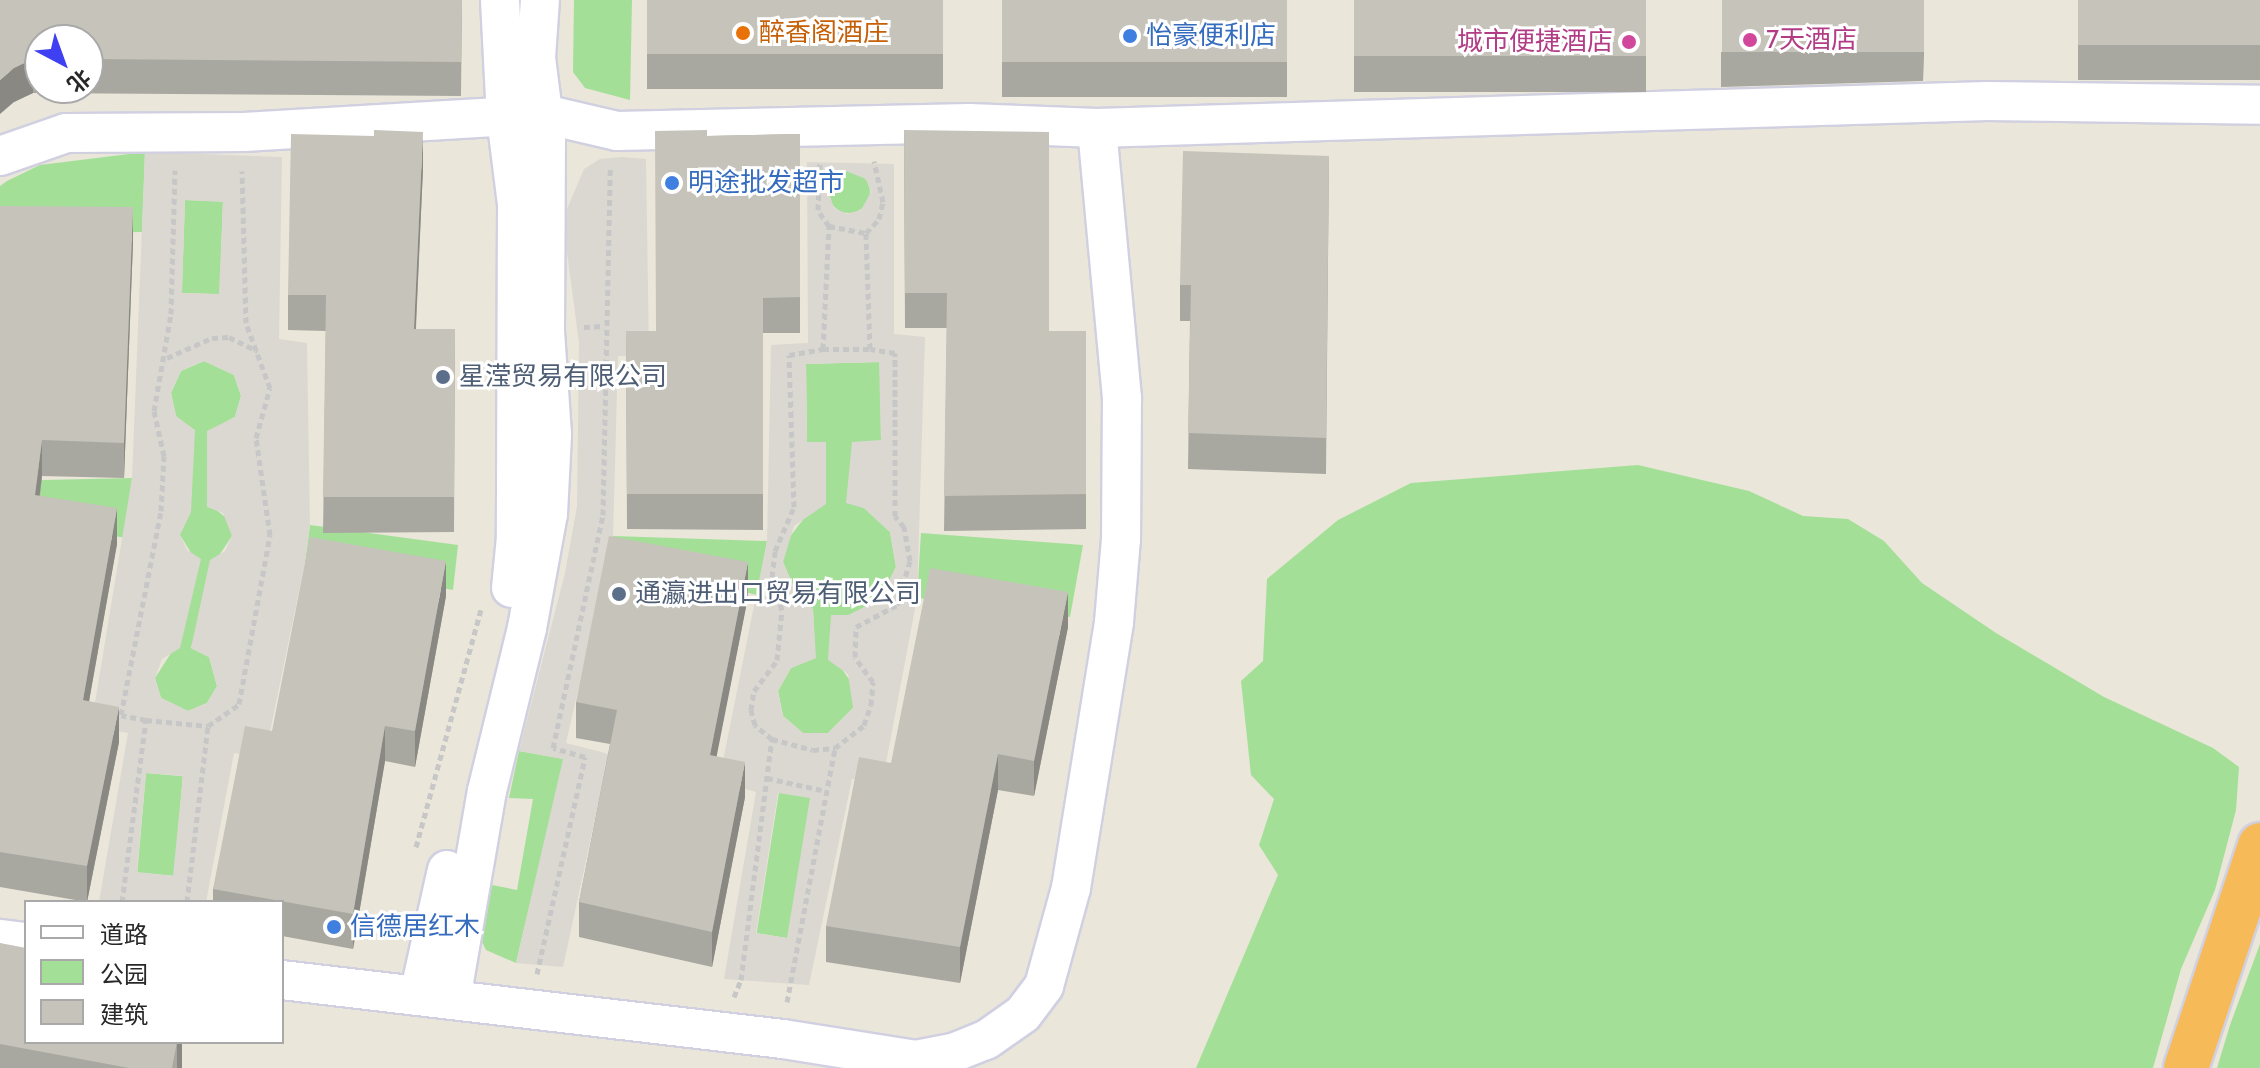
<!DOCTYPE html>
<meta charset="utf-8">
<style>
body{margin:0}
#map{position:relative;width:2260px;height:1068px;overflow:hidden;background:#eae6da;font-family:Cabin,"Noto Sans SC",sans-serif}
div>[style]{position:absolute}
.green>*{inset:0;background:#a4df98;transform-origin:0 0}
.round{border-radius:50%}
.plaza>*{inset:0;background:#dbd8d1}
.path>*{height:5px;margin-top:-2.5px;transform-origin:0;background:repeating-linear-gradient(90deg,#c7c7c7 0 6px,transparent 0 10px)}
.roads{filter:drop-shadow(2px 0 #d0d0e1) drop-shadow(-2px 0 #d0d0e1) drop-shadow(0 2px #d0d0e1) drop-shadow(0 -2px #d0d0e1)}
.minor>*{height:38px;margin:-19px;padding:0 19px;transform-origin:19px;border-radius:19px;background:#fff}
.highway>*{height:44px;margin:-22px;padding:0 22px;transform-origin:22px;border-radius:22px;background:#f7ba58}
.wall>*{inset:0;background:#a9a8a0;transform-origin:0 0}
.shaded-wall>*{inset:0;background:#8a8882;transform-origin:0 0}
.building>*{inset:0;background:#c5c3ba;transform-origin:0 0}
.dots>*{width:22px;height:22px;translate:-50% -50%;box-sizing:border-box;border:4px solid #fff;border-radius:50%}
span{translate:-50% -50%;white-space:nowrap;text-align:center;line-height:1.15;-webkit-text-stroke:6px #fff;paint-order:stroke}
.food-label{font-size:26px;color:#c56008}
.left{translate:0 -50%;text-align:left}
.shop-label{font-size:26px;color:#366cbe}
.hotel-label{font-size:26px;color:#b23c85}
.right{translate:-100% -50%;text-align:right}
.service-label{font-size:26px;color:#4e5e75}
.legend{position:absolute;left:24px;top:900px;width:260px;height:144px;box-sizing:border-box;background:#fff;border:2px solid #a9a9a9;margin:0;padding:10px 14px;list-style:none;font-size:24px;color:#282828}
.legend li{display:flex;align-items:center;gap:16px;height:40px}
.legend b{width:40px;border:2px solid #a9a9a9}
.north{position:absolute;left:24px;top:24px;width:80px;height:80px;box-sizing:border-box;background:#fff;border:2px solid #a9a9a9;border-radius:50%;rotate:139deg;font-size:22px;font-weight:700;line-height:32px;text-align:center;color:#282828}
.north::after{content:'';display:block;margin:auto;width:28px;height:36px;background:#3f40f2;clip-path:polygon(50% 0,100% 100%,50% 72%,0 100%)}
</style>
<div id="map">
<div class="green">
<i style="clip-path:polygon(574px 0,632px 0,630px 100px,585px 88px,573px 72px)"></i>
<i style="clip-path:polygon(145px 152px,142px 232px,0 234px,0 186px,7px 181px,40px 165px)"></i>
<i class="round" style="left:828px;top:171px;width:42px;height:42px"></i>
<i style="left:185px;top:200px;width:38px;height:93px;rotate:2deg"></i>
<i style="clip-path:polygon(204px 361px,234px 375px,241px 396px,235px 417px,207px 432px,215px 509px,229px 520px,232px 536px,218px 557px,191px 648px,209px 657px,217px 686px,207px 703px,188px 711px,161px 698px,155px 678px,171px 653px,193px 556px,180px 535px,184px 425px,176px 416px,171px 393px,181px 371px)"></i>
<i style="clip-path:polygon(880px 362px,881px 441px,846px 502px,864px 508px,890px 532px,896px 567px,880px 599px,849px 615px,831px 615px,839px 665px,853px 685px,853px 708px,828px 733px,803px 733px,783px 716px,778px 691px,791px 668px,815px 658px,813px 609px,798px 597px,783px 562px,785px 543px,809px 512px,826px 442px,807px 443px,806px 364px)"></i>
<i style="clip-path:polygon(1638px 465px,1749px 491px,1803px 516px,1848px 519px,1884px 541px,1922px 583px,1996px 633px,2104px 697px,2213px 748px,2239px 767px,2236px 810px,2215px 890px,2181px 969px,2153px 1068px,1196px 1068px,1278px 875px,1259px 845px,1274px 799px,1251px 775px,1241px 681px,1263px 661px,1267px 579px,1338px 520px,1411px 483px)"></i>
<i style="clip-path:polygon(132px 478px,125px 538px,0 513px,0 481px)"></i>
<i style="clip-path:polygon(310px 525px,458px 545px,453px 590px,305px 562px)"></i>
<i style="clip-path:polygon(921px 533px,1083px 545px,1070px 617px,917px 598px)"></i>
<i style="clip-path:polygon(613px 536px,767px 541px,757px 595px,606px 558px)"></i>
<i style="clip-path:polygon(519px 751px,564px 759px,516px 963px,486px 950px,480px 938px,492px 885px,517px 890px,533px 799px,509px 798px)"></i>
<i style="left:146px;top:773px;width:37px;height:100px;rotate:5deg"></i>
<i style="left:779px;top:792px;width:32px;height:143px;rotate:9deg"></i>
<i style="clip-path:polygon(2260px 944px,2260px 1068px,2217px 1068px,2230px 1025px)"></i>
</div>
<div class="plaza">
<i style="clip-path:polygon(evenodd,145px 152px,282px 157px,279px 339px,307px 343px,310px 525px,305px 562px,265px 756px,234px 753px,206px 902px,99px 902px,128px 733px,91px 727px,132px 478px,145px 152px,185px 200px,223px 202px,219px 294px,182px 293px,185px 200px,145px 152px,204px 361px,234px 375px,241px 396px,235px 417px,207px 431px,207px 507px,223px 513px,232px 536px,225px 551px,210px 560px,191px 648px,209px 657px,217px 686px,207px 703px,188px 711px,161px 698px,155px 678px,162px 659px,180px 648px,201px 559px,187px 550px,180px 535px,191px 512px,195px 430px,176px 416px,171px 393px,181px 371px,204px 361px,145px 152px,146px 773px,183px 776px,173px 876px,137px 872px,146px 773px)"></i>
<i style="clip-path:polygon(622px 157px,646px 159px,649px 355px,618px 356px,613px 536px,566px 743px,609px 754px,563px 967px,516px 963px,563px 759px,519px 751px,565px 573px,577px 506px,579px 343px,565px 237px,567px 209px,584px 169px,600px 159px)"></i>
<i style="clip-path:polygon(evenodd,807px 162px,894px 164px,894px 334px,925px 337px,917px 598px,883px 779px,852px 779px,809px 985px,724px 979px,756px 792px,719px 781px,767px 541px,771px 345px,808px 343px,807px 162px,846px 171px,866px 179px,871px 192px,861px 210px,847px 214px,834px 208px,828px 190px,834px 177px,846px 171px,807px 162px,879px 362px,881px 440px,852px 442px,846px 503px,864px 508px,890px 532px,896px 567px,880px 599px,849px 615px,831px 615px,828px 660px,848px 674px,853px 708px,828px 733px,803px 733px,783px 716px,778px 691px,791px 668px,816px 658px,813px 609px,798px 597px,783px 562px,794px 526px,826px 504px,826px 442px,807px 442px,806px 364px,879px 362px,807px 162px,778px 793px,810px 798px,787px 938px,756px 933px,778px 793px)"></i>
</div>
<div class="path">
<i style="left:829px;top:226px;width:38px;rotate:11deg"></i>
<i style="left:584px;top:327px;width:19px;rotate:-3deg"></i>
<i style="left:823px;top:349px;width:47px"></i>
<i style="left:167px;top:358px;width:49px;rotate:-24deg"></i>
<i style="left:212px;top:338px;width:17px;rotate:-3deg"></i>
<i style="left:229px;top:337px;width:32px;rotate:26deg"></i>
<i style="left:146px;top:720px;width:62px;rotate:5.5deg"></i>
<i style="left:772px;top:739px;width:42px;rotate:15deg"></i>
<i style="left:813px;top:750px;width:22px;rotate:-5deg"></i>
<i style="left:767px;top:778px;width:60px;rotate:12.4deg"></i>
<i style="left:416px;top:847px;width:246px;rotate:-74.7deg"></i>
<i style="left:122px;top:902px;width:184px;rotate:-82.5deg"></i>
<i style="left:146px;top:720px;width:25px;rotate:-169deg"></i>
<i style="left:121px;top:715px;width:208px;rotate:-78.9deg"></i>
<i style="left:161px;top:511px;width:55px;rotate:-86.9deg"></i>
<i style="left:164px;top:456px;width:46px;rotate:-102.5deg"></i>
<i style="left:154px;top:411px;width:98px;rotate:-80.1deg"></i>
<i style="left:171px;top:314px;width:144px;rotate:-88.4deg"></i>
<i style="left:187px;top:902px;width:177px;rotate:-83.2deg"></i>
<i style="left:208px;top:726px;width:38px;rotate:-35deg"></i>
<i style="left:239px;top:704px;width:172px;rotate:-79.6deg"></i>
<i style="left:270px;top:535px;width:98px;rotate:-98.2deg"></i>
<i style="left:256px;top:438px;width:52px;rotate:-74.4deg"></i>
<i style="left:270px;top:388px;width:69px;rotate:-110.3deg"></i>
<i style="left:246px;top:323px;width:152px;rotate:-91.5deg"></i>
<i style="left:537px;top:974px;width:222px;rotate:-77.5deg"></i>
<i style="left:585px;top:757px;width:33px;rotate:-164deg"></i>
<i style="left:553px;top:748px;width:238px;rotate:-77.9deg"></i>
<i style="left:603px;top:515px;width:348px;rotate:-88.8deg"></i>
<i style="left:734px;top:997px;width:18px;rotate:-68deg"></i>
<i style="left:741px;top:980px;width:243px;rotate:-82.7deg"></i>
<i style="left:772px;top:739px;width:22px;rotate:-141deg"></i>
<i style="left:755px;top:725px;width:16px;rotate:-105deg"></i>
<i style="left:751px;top:710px;width:19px;rotate:-81deg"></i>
<i style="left:754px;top:691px;width:39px;rotate:-53deg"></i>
<i style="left:777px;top:660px;width:50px;rotate:-84.3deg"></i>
<i style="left:782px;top:610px;width:34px;rotate:-107deg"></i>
<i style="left:772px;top:577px;width:26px;rotate:-83deg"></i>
<i style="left:775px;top:551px;width:48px;rotate:-66.6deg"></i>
<i style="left:794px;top:507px;width:152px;rotate:-91.9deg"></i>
<i style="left:789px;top:355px;width:35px;rotate:-10deg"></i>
<i style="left:823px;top:349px;width:123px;rotate:-87.2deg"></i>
<i style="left:829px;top:226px;width:19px;rotate:-125deg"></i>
<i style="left:818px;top:210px;width:47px;rotate:-87.6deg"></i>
<i style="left:787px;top:1002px;width:258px;rotate:-79.3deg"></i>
<i style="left:835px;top:748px;width:37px;rotate:-38deg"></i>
<i style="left:864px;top:725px;width:21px;rotate:-71deg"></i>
<i style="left:871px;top:705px;width:23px;rotate:-85deg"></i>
<i style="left:873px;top:682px;width:31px;rotate:-126deg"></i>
<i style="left:855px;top:657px;width:30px;rotate:-88deg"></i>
<i style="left:856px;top:627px;width:47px;rotate:-28.2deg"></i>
<i style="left:897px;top:605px;width:46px;rotate:-73.5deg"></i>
<i style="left:910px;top:561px;width:35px;rotate:-100deg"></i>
<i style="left:904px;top:527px;width:14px;rotate:-129deg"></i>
<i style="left:895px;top:516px;width:163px;rotate:-90deg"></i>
<i style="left:895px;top:353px;width:25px;rotate:-171deg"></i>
<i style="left:870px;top:349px;width:116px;rotate:-92deg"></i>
<i style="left:866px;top:233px;width:19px;rotate:-47deg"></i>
<i style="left:879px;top:219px;width:17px;rotate:-77deg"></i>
<i style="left:883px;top:202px;width:42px;rotate:-102.4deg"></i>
</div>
<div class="roads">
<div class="minor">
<i style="left:500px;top:0;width:117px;rotate:87.1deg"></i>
<i style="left:506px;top:117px;width:88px;rotate:82.8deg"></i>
<i style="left:517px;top:204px;width:333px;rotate:90.2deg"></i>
<i style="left:516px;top:537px;width:51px;rotate:95.6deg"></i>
<i style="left:0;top:156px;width:70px;rotate:-19.2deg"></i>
<i style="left:66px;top:133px;width:178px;rotate:-0.3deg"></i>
<i style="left:244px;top:132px;width:301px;rotate:-3.4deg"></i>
<i style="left:544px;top:114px;width:75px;rotate:13.1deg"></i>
<i style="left:617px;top:131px;width:352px;rotate:-1.3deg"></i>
<i style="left:969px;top:123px;width:128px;rotate:2.2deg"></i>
<i style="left:1097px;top:128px;width:891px;rotate:-1.74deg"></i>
<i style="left:1988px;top:101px;width:272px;rotate:0.8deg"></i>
<i style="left:0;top:939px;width:26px;rotate:7deg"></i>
<i style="left:282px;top:980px;width:504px;rotate:6.72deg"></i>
<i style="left:783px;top:1039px;width:135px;rotate:9deg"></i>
<i style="left:916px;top:1060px;width:38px;rotate:-11deg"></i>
<i style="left:953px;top:1053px;width:35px;rotate:-22deg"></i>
<i style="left:986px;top:1040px;width:45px;rotate:-35.1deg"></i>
<i style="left:1023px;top:1014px;width:35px;rotate:-53deg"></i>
<i style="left:1044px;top:986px;width:102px;rotate:-74.6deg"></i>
<i style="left:1071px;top:888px;width:269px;rotate:-80.8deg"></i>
<i style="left:1114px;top:622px;width:83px;rotate:-85.2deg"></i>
<i style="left:1121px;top:539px;width:141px;rotate:-89.6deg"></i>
<i style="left:1122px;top:398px;width:271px;rotate:-95.3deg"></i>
<i style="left:419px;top:995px;width:128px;rotate:-77.4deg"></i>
<i style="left:451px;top:999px;width:211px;rotate:-80.2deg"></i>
<i style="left:487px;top:791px;width:168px;rotate:-76.2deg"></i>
<i style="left:527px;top:628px;width:116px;rotate:-79.6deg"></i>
<i style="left:548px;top:514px;width:80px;rotate:-87.1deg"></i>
<i style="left:552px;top:434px;width:104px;rotate:-93.9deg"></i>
<i style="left:545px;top:330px;width:193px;rotate:-89.7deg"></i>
<i style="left:546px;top:137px;width:80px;rotate:-97.2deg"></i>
<i style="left:536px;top:58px;width:58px;rotate:-86.1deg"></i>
</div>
<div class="highway">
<i style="left:2186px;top:1068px;width:235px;rotate:-71.6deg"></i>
</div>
</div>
<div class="wall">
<i style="clip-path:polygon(evenodd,0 0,462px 0,461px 96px,33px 93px,14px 102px,0 0,40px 40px,88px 40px,88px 88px,40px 88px,40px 40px)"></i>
<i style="left:647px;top:0;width:296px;height:89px"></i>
<i style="left:1002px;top:0;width:285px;height:97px"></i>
<i style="left:1354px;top:0;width:292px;height:92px"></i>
<i style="left:2078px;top:0;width:182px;height:80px"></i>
<i style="clip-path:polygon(1924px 29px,1923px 81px,1721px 87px,1721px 52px)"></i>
<i style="clip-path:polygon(904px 130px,1049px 331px,1086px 331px,1086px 529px,944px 531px,947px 328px,905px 328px)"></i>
<i style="clip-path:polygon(800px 134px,800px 333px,763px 333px,763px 530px,627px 529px,626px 331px,656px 331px,707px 136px)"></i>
<i style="clip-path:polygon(1329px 156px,1326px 474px,1188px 469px,1190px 321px,1180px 321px,1180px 285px)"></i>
<i style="clip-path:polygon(423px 168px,416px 329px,455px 329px,454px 532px,323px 533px,326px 331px,288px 330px,288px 295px)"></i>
<i style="clip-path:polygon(0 206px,133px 242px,124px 478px,42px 476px,40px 496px,117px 544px,89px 701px,119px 742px,87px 902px,0 887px)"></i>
<i style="clip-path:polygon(446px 596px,415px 767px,385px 761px,353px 949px,282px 936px,282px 902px,213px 902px,213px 889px,272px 731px)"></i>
<i style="clip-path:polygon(748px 597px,716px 756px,745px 797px,712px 967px,579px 937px,579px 902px,610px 744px,576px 738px,576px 702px)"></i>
<i style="clip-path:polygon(1068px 627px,1034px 796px,998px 790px,960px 983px,826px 962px,826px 926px)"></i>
<i style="clip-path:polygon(0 943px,182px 1042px,177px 1068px,0 1068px)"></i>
</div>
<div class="shaded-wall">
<i style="clip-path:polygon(1924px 0,1924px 29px,1923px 81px,1923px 46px)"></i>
<i style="clip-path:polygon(33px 59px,33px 93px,14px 102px,0 114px,0 80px,14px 68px)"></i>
<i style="clip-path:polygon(423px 132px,423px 168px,414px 364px,414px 329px)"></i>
<i style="clip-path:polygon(133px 207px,133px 242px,124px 478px,124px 443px)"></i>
<i style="clip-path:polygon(42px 440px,42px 476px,35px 530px,35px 495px)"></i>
<i style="clip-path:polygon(117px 508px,117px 544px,83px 735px,83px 700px)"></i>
<i style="clip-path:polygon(446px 561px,446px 596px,415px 767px,415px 731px)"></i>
<i style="clip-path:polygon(748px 562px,748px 597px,710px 790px,710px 755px)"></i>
<i style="clip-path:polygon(1068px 592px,1068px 627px,1034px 796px,1034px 761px)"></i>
<i style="clip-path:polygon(119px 707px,119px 742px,87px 902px,87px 866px)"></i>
<i style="clip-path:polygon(385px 726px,385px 761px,353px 949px,353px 914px)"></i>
<i style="clip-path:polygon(998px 754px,998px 790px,960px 983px,960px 947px)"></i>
<i style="clip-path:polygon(745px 762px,745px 797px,712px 967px,712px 932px)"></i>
<i style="left:177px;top:1042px;width:5px;height:26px"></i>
</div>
<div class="building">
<i style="clip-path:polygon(0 0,462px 0,461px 62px,88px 59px,88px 40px,40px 40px,40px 59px,33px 59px,14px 68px,0 80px)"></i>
<i style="left:647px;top:0;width:296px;height:54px"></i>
<i style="left:1002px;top:0;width:285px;height:62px"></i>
<i style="left:1354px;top:0;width:292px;height:56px"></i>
<i style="left:1722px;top:0;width:202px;height:52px"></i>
<i style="left:2078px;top:0;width:182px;height:45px"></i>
<i style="clip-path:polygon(374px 130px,423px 132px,414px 329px,455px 329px,454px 497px,323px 497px,326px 295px,288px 295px,291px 134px,374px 136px)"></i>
<i style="clip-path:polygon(707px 130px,707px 136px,800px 134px,800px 297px,763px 298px,763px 494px,627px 494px,626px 331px,656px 331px,655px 131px)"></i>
<i style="clip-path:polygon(904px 130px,1049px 132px,1049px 331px,1086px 331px,1086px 494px,944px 496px,947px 293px,905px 293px)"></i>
<i style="clip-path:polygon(1183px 151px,1329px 156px,1326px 438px,1188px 433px,1191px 285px,1180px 285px)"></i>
<i style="clip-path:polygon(0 206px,133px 207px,124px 443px,42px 440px,35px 495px,117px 508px,83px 700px,119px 707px,87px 866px,0 852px)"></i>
<i style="clip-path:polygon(609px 536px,748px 562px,710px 755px,745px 762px,712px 932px,579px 902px,617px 710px,576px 702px)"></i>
<i style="clip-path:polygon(310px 537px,446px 561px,415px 731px,385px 726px,353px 914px,213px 889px,245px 726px,272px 731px)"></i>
<i style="clip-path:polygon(930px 568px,1068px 592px,1034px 761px,998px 754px,960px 947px,826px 926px,859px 757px,891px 763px)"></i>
<i style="clip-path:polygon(0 943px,26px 948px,26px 1042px,177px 1042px,172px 1068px,129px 1068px,0 1044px)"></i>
</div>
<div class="dots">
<i style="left:743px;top:33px;background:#e8710a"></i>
<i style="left:1130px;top:36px;background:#3f7fe0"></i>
<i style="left:1750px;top:40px;background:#d1479c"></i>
<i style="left:1629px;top:42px;background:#d1479c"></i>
<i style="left:672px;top:183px;background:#3f7fe0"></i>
<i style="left:443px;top:377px;background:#5c6f8a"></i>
<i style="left:619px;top:594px;background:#5c6f8a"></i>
<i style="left:334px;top:927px;background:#3f7fe0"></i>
</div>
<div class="food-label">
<span class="left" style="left:759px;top:33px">醉香阁酒庄</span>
</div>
<div class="shop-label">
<span class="left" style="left:1146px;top:36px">怡豪便利店</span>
<span class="left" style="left:688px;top:183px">明途批发超市</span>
<span class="left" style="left:350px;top:927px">信德居红木</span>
</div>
<div class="hotel-label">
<span class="left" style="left:1766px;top:40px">7天酒店</span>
<span class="right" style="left:1613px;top:42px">城市便捷酒店</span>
</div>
<div class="service-label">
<span class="left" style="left:459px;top:377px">星滢贸易有限公司</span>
<span class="left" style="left:635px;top:594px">通瀛进出口贸易有限公司</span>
</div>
<ul class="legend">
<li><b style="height:10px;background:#fff"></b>道路</li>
<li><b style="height:22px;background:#a4df98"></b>公园</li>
<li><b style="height:22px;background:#c5c3ba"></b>建筑</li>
</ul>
<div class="north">北</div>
</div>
